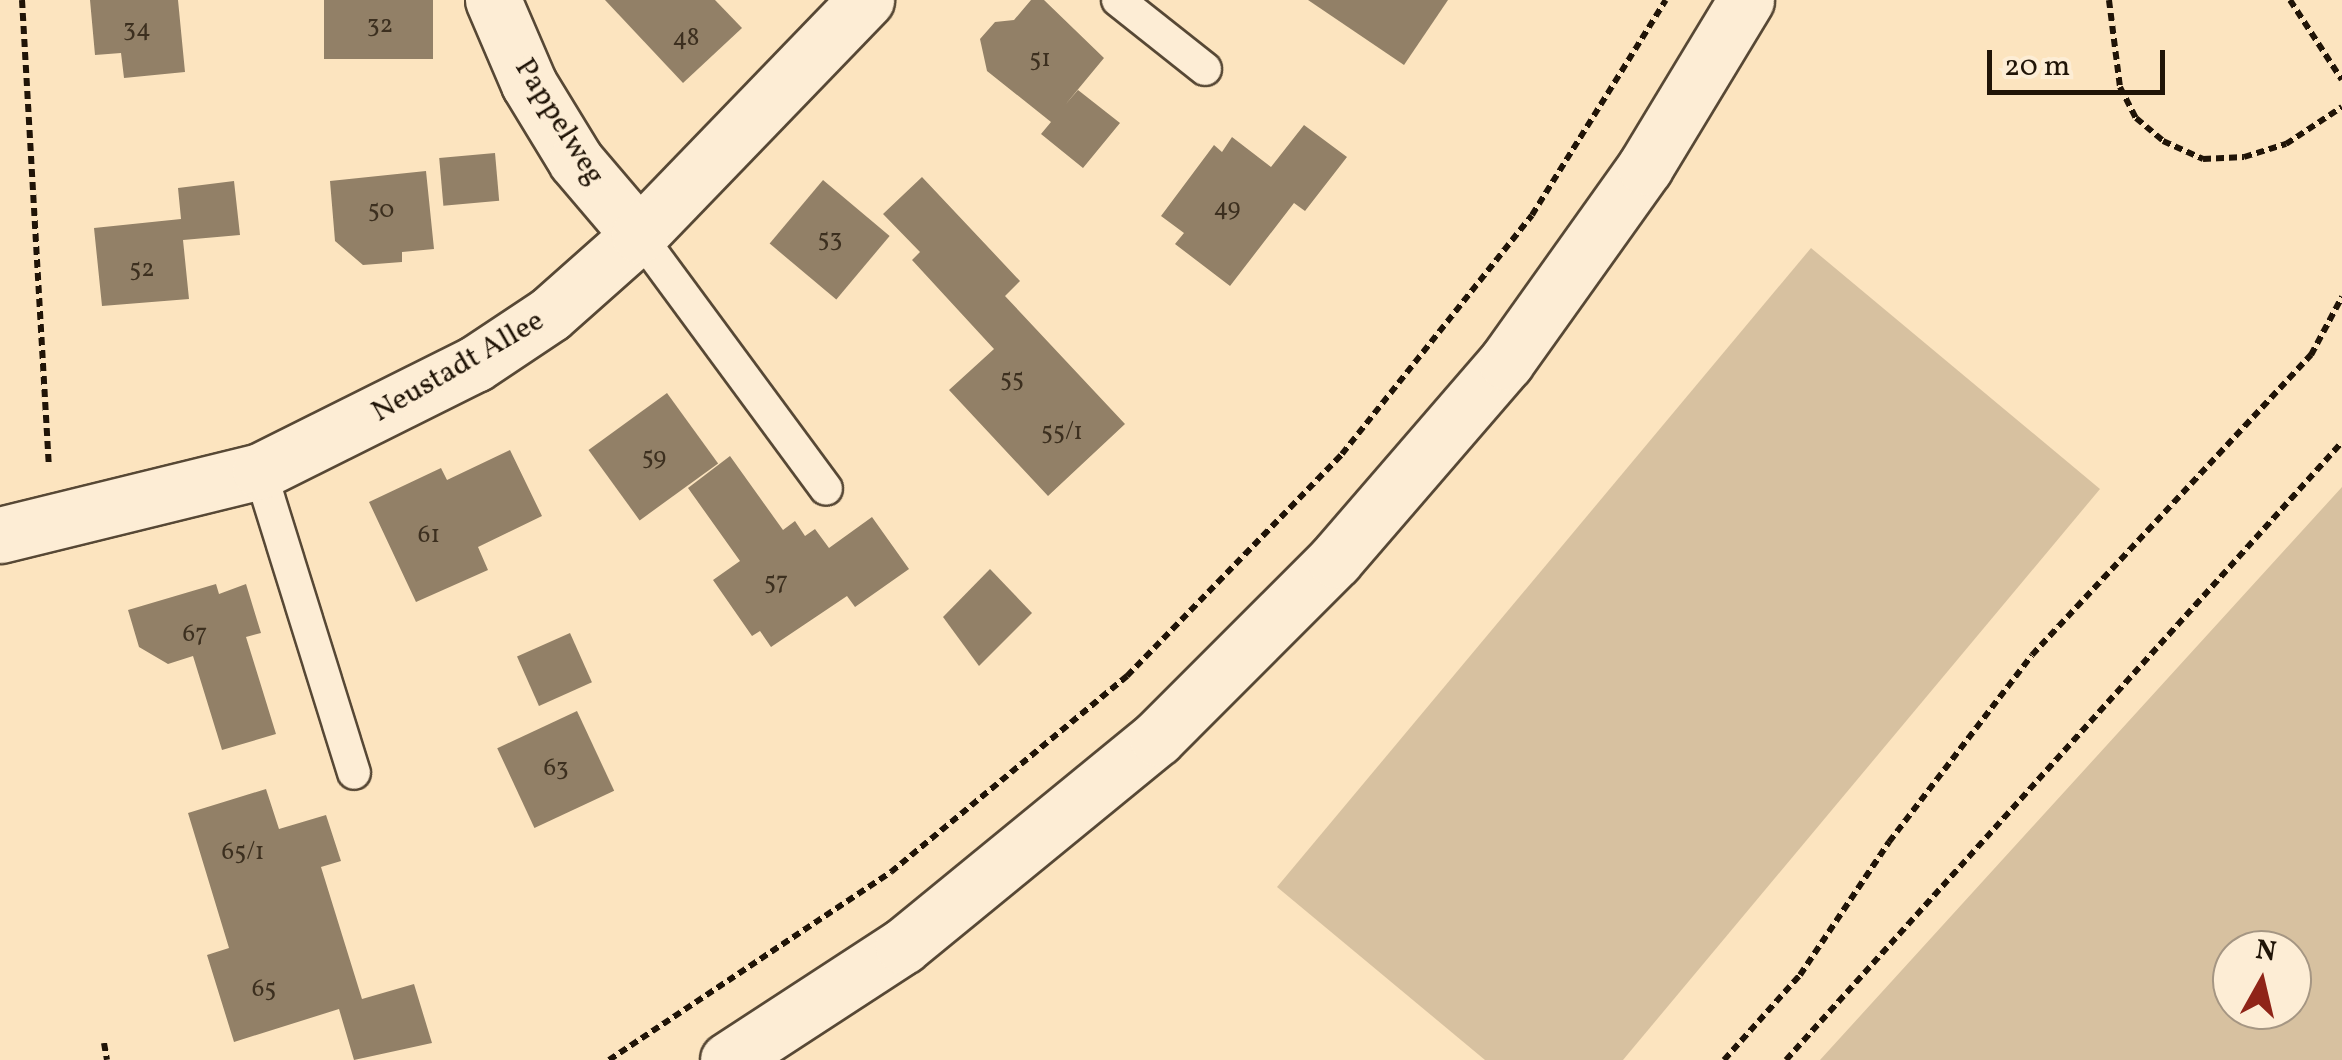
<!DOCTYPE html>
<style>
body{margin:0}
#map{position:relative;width:2342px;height:1060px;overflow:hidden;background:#fce4bf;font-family:Vollkorn,serif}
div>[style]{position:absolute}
.green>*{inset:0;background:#d7c1a0}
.building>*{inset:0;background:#928067;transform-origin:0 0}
.path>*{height:6px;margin-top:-3px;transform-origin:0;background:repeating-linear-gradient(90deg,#201407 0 8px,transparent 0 13px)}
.roads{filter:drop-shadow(2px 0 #574835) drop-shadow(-2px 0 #574835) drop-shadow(0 2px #574835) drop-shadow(0 -2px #574835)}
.lane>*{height:32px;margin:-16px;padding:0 16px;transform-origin:16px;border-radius:16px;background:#fdedd5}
.street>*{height:55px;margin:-27.5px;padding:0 27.5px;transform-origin:27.5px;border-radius:27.5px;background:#fdedd5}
.secondary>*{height:55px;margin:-27.5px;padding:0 27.5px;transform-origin:27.5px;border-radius:27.5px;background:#fdedd5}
span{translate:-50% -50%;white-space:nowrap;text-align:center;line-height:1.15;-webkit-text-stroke:8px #fdedd5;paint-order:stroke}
.number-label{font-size:25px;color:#3c2f1f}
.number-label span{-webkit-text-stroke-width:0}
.street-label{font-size:30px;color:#201407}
.north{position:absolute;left:2212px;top:930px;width:100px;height:100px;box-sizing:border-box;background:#fdedd5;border:2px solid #a59683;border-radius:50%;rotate:8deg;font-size:28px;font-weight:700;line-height:40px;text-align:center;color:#201407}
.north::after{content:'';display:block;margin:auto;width:35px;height:45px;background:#8f2418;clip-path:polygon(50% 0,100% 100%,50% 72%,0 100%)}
.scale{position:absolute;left:1987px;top:50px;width:178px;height:45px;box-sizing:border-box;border:5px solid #201407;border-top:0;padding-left:12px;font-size:30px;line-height:35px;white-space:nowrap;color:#201407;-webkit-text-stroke:8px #fdedd5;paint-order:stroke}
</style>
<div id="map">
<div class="green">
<i style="clip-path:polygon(1811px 248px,2100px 489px,1623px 1060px,1485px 1060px,1277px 887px)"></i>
<i style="clip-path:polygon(evenodd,2342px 487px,2342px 1060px,1820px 1060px,2342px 487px,2232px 950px,2292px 950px,2292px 1010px,2232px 1010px,2232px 950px)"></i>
</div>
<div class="building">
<i style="clip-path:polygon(90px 0,178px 0,185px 72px,124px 78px,121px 53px,95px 55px)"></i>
<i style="left:324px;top:0;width:109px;height:59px"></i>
<i style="clip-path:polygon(605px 0,715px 0,742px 28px,683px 83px)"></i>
<i style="clip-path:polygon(1031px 0,1044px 0,1104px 58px,1065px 105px,1078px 90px,1120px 123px,1083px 168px,1041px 134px,1051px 122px,987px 71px,980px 39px,995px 22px,1014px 20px)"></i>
<i style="clip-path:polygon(1308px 0,1448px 0,1404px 65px)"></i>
<i style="clip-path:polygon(1304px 125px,1347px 157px,1305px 211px,1294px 203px,1230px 286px,1175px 244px,1184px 233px,1161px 216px,1214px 145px,1222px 152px,1232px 137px,1271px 167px)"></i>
<i style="left:495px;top:153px;width:48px;height:56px;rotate:85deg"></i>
<i style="clip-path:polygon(426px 171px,434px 249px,402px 252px,402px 262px,363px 265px,335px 241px,330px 181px)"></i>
<i style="clip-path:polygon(922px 177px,1020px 281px,1005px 296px,1125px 424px,1048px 496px,949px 390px,994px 349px,912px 260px,920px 252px,883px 214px)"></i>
<i style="left:823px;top:180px;width:87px;height:83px;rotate:40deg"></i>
<i style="clip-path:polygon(234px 181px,240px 235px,183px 240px,189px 299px,102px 306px,94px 228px,181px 219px,178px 188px)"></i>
<i style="left:667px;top:393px;width:87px;height:97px;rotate:54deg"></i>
<i style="clip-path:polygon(510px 450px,542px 516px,478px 547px,488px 570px,416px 602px,369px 502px,441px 468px,447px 480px)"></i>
<i style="clip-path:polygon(730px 456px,783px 530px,795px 521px,805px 536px,815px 529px,829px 548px,872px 517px,909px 569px,855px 607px,847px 596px,771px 647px,760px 631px,752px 636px,713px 580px,740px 561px,688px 488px)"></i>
<i style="clip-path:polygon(990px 569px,1032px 613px,979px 666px,943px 617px)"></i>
<i style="clip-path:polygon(216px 584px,219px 594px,246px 584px,261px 633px,246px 637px,276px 734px,222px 750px,193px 656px,168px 664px,139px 647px,128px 610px)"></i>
<i style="left:570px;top:633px;width:54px;height:58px;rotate:66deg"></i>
<i style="left:577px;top:711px;width:88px;height:88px;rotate:65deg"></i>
<i style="clip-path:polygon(266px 789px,279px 829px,326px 815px,341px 861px,321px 867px,362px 999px,414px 984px,432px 1043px,354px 1060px,339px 1009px,234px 1042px,207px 955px,229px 948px,188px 813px)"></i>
</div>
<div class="path">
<i style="left:22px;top:0;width:464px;rotate:86.7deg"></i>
<i style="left:2109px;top:0;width:88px;rotate:82.8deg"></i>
<i style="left:2120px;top:87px;width:35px;rotate:63deg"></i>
<i style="left:2136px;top:118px;width:35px;rotate:40deg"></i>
<i style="left:2163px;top:141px;width:44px;rotate:24.2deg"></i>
<i style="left:2203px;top:159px;width:41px;rotate:-2.8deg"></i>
<i style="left:2244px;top:157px;width:44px;rotate:-17.2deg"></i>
<i style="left:2286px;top:144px;width:67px;rotate:-33.5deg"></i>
<i style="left:2290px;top:0;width:95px;rotate:57deg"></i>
<i style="left:104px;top:1043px;width:17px;rotate:80deg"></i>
<i style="left:609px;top:1060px;width:339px;rotate:-33.7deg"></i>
<i style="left:891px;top:872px;width:307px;rotate:-39.7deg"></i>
<i style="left:1127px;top:676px;width:309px;rotate:-45.9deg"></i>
<i style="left:1342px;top:454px;width:305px;rotate:-51.5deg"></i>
<i style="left:1532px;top:215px;width:253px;rotate:-58.1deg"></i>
<i style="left:1724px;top:1060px;width:114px;rotate:-48.2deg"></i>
<i style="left:1800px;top:975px;width:160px;rotate:-56.2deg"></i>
<i style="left:1889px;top:842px;width:235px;rotate:-52.6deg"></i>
<i style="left:2032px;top:655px;width:410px;rotate:-47.1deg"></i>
<i style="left:2311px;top:355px;width:66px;rotate:-61.9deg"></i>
<i style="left:1786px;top:1060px;width:831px;rotate:-48.02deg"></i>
</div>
<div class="roads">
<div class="lane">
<i style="left:1118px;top:0;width:111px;rotate:38.4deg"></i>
<i style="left:639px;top:235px;width:315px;rotate:53.6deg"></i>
<i style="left:260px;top:471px;width:316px;rotate:72.7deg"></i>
</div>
<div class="street">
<i style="left:493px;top:0;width:91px;rotate:66.8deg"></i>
<i style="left:529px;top:84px;width:90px;rotate:58.6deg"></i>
<i style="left:576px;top:161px;width:97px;rotate:49.6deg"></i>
<i style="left:0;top:535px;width:268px;rotate:-13.8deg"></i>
<i style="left:260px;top:471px;width:240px;rotate:-26.5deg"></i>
<i style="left:475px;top:364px;width:90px;rotate:-33.7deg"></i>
<i style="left:550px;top:314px;width:119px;rotate:-41.6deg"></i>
<i style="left:639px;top:235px;width:327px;rotate:-46deg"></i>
</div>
<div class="secondary">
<i style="left:728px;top:1060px;width:209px;rotate:-33.1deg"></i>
<i style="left:903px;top:946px;width:328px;rotate:-39.3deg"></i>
<i style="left:1157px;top:738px;width:252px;rotate:-45deg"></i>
<i style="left:1335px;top:560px;width:262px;rotate:-49.2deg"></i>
<i style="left:1506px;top:362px;width:239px;rotate:-54.5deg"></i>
<i style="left:1645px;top:167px;width:195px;rotate:-58.8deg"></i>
</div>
</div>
<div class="number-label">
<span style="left:380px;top:26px">32</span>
<span style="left:137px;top:30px">34</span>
<span style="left:686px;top:39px">48</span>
<span style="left:1040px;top:60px">51</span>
<span style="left:1227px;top:209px">49</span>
<span style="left:381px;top:211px">50</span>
<span style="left:830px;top:240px">53</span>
<span style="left:142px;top:270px">52</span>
<span style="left:1012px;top:380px">55</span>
<span style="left:1062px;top:433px">55/1</span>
<span style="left:654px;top:458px">59</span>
<span style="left:429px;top:536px">61</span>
<span style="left:776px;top:583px">57</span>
<span style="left:195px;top:635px">67</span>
<span style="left:556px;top:769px">63</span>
<span style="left:243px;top:853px">65/1</span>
<span style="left:264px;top:990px">65</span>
</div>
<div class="street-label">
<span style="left:559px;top:122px;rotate:58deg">Pappelweg</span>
<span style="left:458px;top:367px;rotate:-30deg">Neustadt Allee</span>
</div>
<div class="north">N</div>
<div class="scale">20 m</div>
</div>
